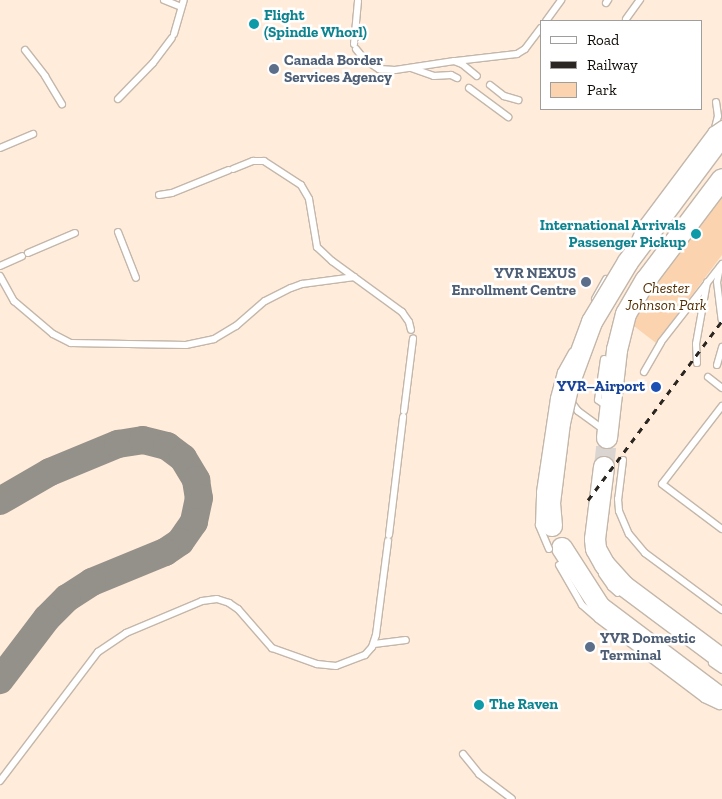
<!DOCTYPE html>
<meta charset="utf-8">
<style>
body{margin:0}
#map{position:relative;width:722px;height:799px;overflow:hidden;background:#fff9f4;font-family:"Zilla Slab",serif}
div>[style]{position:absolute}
.built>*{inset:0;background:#ffecda}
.green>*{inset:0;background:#fbd4af}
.taxiway>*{height:28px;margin:-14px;padding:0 14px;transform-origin:14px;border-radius:14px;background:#94908a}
.primary-tunnel>*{height:20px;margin-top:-10px;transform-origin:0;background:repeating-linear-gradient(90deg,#dbd5d1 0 20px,transparent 0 30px)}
.roads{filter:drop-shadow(1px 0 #c3b7ab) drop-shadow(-1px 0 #c3b7ab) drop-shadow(0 1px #c3b7ab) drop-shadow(0 -1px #c3b7ab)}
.service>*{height:6px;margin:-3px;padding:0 3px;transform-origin:3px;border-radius:3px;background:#fff}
.primary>*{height:20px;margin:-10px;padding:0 10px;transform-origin:10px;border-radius:10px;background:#fff}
.rail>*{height:3px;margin-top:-1.5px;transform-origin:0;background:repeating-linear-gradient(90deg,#2a2621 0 6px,transparent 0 12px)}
.bridges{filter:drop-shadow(1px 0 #c3b7ab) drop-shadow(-1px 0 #c3b7ab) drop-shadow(0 1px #c3b7ab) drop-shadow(0 -1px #c3b7ab)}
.service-bridge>*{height:6px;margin:-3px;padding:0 3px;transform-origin:3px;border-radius:3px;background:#fff}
.primary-bridge>*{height:20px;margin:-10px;padding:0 10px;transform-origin:10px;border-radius:10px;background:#fff}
.dots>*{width:14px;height:14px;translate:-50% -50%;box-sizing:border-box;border:2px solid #fff;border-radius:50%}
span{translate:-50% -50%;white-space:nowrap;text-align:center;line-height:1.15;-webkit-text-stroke:5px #fff;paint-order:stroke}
.culture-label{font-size:15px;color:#0d838f;font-weight:700}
.left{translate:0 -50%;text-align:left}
.right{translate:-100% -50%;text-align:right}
.service-label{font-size:15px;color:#4e5e75;font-weight:700}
.park-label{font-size:15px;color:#522e00;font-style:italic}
.transit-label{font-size:15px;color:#164399;font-weight:700}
.legend{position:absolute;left:540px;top:20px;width:162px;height:90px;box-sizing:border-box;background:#fff;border:1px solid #9f9e9c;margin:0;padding:6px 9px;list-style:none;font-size:15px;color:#100c08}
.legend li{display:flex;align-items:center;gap:10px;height:25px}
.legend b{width:25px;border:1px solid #9f9e9c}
</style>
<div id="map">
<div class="built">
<i style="clip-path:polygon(evenodd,0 0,722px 0,722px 799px,0 799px,0 0,541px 21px,701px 21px,701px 109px,541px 109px,541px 21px)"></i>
</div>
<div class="green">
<i style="clip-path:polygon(722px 195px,722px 255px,656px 343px,630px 323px,639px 304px)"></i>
</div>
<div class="taxiway">
<i style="left:0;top:501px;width:58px;rotate:-30.1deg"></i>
<i style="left:50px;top:472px;width:74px;rotate:-22.4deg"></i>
<i style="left:118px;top:444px;width:25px;rotate:-9deg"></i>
<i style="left:143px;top:440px;width:25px;rotate:14deg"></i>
<i style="left:167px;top:446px;width:20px;rotate:37deg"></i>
<i style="left:183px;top:458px;width:26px;rotate:59deg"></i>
<i style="left:196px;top:480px;width:18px;rotate:81deg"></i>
<i style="left:199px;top:498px;width:25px;rotate:102deg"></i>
<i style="left:194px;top:522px;width:24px;rotate:125deg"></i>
<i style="left:180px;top:542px;width:18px;rotate:146deg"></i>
<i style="left:165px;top:552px;width:79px;rotate:157.7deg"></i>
<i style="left:92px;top:582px;width:30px;rotate:147deg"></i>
<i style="left:67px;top:598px;width:28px;rotate:135deg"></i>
<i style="left:47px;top:618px;width:78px;rotate:127.2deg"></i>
</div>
<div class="primary-tunnel">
<i style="left:604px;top:467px;width:29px;rotate:-84deg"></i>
</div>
<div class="roads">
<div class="service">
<i style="left:164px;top:0;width:18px;rotate:22deg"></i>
<i style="left:606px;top:3px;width:4px;rotate:-56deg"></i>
<i style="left:626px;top:19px;width:24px;rotate:-54deg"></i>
<i style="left:546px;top:21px;width:26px;rotate:-54deg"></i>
<i style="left:174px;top:34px;width:35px;rotate:-74deg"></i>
<i style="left:354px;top:44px;width:43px;rotate:-84.7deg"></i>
<i style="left:356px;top:49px;width:14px;rotate:51deg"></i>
<i style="left:365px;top:60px;width:17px;rotate:33deg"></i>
<i style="left:379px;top:69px;width:16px;rotate:4deg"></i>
<i style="left:395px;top:70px;width:60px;rotate:-8.7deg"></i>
<i style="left:454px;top:61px;width:9px;rotate:21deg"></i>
<i style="left:462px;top:64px;width:19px;rotate:39deg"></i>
<i style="left:25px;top:50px;width:33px;rotate:52deg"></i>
<i style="left:45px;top:76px;width:33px;rotate:59deg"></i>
<i style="left:456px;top:61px;width:61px;rotate:-6.5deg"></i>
<i style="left:517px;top:54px;width:9px;rotate:-32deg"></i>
<i style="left:525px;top:49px;width:26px;rotate:-53deg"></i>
<i style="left:411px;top:68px;width:24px;rotate:19deg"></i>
<i style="left:434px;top:76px;width:17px;rotate:-3deg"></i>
<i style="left:451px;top:75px;width:7px;rotate:27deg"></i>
<i style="left:490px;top:85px;width:18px;rotate:38deg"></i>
<i style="left:504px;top:96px;width:15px;rotate:16deg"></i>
<i style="left:469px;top:88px;width:49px;rotate:36.6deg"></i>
<i style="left:118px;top:99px;width:50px;rotate:-45.8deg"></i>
<i style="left:153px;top:63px;width:31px;rotate:-53deg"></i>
<i style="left:714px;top:132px;width:16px;rotate:-76deg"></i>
<i style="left:718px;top:116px;width:14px;rotate:-98deg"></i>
<i style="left:0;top:148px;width:36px;rotate:-23deg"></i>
<i style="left:233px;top:169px;width:22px;rotate:-22deg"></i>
<i style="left:253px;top:161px;width:11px"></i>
<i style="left:264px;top:161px;width:44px;rotate:33deg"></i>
<i style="left:301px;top:185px;width:16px;rotate:60deg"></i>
<i style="left:309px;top:199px;width:49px;rotate:80.5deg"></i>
<i style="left:317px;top:247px;width:21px;rotate:43deg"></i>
<i style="left:332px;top:261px;width:87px;rotate:36.1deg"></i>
<i style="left:402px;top:312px;width:12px;rotate:55deg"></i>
<i style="left:409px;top:322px;width:8px;rotate:76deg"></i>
<i style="left:159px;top:195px;width:13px;rotate:-9deg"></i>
<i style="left:172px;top:193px;width:61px;rotate:-22deg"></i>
<i style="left:118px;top:232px;width:49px;rotate:68.6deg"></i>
<i style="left:28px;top:253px;width:51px;rotate:-23.1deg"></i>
<i style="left:0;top:266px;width:24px;rotate:-24deg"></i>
<i style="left:720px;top:267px;width:15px;rotate:101deg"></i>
<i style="left:717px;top:282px;width:38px;rotate:83deg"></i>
<i style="left:0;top:276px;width:29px;rotate:61deg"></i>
<i style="left:14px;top:301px;width:51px;rotate:40.2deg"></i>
<i style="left:53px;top:334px;width:20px;rotate:27deg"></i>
<i style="left:71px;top:343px;width:115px;rotate:1deg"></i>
<i style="left:186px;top:345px;width:29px;rotate:-12deg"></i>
<i style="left:214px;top:339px;width:26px;rotate:-31deg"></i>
<i style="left:236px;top:326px;width:38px;rotate:-41deg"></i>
<i style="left:265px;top:301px;width:29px;rotate:-27deg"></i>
<i style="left:291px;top:288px;width:12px;rotate:-20deg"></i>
<i style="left:302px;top:284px;width:53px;rotate:-7.5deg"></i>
<i style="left:595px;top:299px;width:23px;rotate:-61deg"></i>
<i style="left:604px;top:359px;width:41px;rotate:98.3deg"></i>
<i style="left:598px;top:400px;width:11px;rotate:34deg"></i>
<i style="left:697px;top:363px;width:19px;rotate:-93deg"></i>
<i style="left:696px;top:344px;width:63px;rotate:-79.9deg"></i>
<i style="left:717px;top:365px;width:19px;rotate:-74deg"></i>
<i style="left:644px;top:372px;width:34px;rotate:-60deg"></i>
<i style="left:661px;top:342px;width:99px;rotate:-52deg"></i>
<i style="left:708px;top:377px;width:18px;rotate:38deg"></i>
<i style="left:569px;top:399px;width:15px;rotate:53deg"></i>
<i style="left:578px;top:411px;width:32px;rotate:36deg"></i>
<i style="left:722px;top:406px;width:98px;rotate:127.6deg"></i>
<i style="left:662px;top:484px;width:75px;rotate:36.9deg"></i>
<i style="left:404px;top:411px;width:73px;rotate:-82.9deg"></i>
<i style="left:623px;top:460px;width:39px;rotate:97deg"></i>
<i style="left:618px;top:499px;width:12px;rotate:85deg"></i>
<i style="left:619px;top:511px;width:25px;rotate:67deg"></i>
<i style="left:629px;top:534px;width:25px;rotate:50deg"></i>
<i style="left:645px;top:553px;width:96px;rotate:36.5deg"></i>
<i style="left:389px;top:535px;width:119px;rotate:-83.2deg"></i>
<i style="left:559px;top:565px;width:46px;rotate:60.1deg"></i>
<i style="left:582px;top:605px;width:21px;rotate:41deg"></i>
<i style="left:598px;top:619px;width:133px;rotate:37deg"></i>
<i style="left:704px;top:699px;width:17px;rotate:25deg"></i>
<i style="left:602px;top:574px;width:16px;rotate:55deg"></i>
<i style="left:611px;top:587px;width:9px;rotate:41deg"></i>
<i style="left:374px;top:644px;width:32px;rotate:-7deg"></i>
<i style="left:712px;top:663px;width:12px;rotate:35deg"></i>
<i style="left:463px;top:754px;width:26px;rotate:51deg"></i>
<i style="left:479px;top:774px;width:41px;rotate:37.1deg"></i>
<i style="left:0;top:781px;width:162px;rotate:-52.8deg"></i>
<i style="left:98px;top:652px;width:34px;rotate:-34deg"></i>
<i style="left:126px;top:633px;width:82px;rotate:-22.8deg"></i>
<i style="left:202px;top:601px;width:15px;rotate:-8deg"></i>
<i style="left:217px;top:599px;width:13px;rotate:18deg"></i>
<i style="left:229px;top:603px;width:11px;rotate:34deg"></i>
<i style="left:238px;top:609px;width:52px;rotate:48.9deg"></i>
<i style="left:272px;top:648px;width:48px;rotate:19.6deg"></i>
<i style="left:317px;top:664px;width:19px;rotate:6deg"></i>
<i style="left:336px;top:666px;width:31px;rotate:-21deg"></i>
<i style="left:365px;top:655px;width:11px;rotate:-49deg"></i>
<i style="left:372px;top:647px;width:13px;rotate:-72deg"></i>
<i style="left:376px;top:635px;width:95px;rotate:-82.7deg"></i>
</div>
<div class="primary">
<i style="left:607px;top:438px;width:89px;rotate:-83.5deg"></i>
<i style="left:617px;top:350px;width:37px;rotate:-76deg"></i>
<i style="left:626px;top:314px;width:39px;rotate:-60deg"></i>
<i style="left:646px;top:280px;width:126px;rotate:-53deg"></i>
<i style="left:604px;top:467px;width:73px;rotate:97.1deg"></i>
<i style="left:595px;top:539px;width:10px;rotate:84deg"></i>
<i style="left:596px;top:549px;width:18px;rotate:61deg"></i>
<i style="left:605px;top:565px;width:28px;rotate:48deg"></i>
<i style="left:624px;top:586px;width:122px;rotate:36.7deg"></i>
<i style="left:562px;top:548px;width:70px;rotate:57.2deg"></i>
<i style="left:600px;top:607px;width:153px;rotate:37deg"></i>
</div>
</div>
<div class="rail">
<i style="left:588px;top:500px;width:224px;rotate:-53.2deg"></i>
</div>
<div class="bridges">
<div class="service-bridge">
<i style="left:634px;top:242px;width:17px;rotate:-66deg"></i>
<i style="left:641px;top:226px;width:119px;rotate:-53.2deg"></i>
<i style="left:712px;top:131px;width:12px;rotate:-35deg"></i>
<i style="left:549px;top:549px;width:26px;rotate:-113deg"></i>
<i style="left:539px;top:525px;width:33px;rotate:-88deg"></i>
<i style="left:540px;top:492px;width:95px;rotate:-81.5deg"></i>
<i style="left:554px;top:398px;width:27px;rotate:-75deg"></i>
<i style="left:561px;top:372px;width:23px;rotate:-61deg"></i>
</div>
<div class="primary-bridge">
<i style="left:552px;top:526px;width:23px;rotate:-95deg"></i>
<i style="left:550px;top:503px;width:81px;rotate:-82.9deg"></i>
<i style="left:560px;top:423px;width:37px;rotate:-77deg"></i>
<i style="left:568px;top:387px;width:69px;rotate:-69.7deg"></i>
<i style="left:592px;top:322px;width:70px;rotate:-59deg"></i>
<i style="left:628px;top:262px;width:157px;rotate:-53.3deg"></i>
</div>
</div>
<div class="dots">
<i style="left:254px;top:24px;background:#0f9aa8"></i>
<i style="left:274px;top:69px;background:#5c6f8a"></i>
<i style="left:696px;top:234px;background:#0f9aa8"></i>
<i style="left:586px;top:282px;background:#5c6f8a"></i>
<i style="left:656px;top:387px;background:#1a4fb4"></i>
<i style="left:590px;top:647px;background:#5c6f8a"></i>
<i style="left:479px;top:705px;background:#0f9aa8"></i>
</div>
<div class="culture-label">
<span class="left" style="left:264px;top:24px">Flight<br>(Spindle Whorl)</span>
<span class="right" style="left:686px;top:234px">International Arrivals<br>Passenger Pickup</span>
<span class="left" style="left:489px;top:705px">The Raven</span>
</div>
<div class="service-label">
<span class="left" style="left:284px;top:69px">Canada Border<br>Services Agency</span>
<span class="right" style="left:576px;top:282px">YVR NEXUS<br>Enrollment Centre</span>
<span class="left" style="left:600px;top:647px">YVR Domestic<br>Terminal</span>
</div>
<div class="park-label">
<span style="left:666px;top:297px">Chester<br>Johnson Park</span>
</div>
<div class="transit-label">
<span class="right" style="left:645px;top:387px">YVR–Airport</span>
</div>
<ul class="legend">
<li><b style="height:6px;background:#fff"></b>Road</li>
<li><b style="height:6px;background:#2a2621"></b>Railway</li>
<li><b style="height:14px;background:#fbd4af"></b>Park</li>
</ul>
</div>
